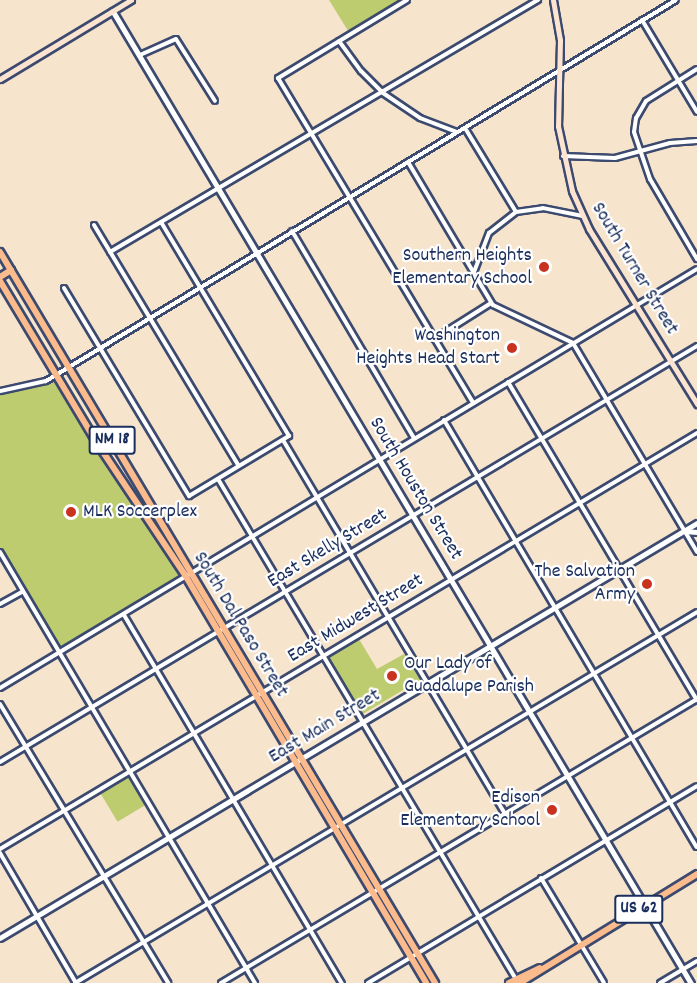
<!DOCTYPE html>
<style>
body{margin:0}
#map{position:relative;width:697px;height:983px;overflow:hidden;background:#f6e4cd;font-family:Dekko,sans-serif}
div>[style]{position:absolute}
.green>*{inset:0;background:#bccc6f;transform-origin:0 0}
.roads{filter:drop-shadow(2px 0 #3c4a6f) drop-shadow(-2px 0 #3c4a6f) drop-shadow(0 2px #3c4a6f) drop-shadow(0 -2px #3c4a6f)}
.minor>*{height:4px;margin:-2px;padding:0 2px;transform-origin:2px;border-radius:2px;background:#fff}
.tertiary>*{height:4.5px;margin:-2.25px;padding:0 2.25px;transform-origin:2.25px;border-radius:2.25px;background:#fff}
.secondary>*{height:5px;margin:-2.5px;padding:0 2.5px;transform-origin:2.5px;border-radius:2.5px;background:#fde4d1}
.primary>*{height:6px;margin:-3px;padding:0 3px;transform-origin:3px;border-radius:3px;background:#fbbb8c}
.trunk>*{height:6px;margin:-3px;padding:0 3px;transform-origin:3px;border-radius:3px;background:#fbbb8c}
.dots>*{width:16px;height:16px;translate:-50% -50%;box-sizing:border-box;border:3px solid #fff;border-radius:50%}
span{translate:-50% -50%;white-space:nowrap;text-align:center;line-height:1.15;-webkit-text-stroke:4.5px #fff;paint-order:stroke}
.shield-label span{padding:2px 4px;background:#fff;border:2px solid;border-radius:4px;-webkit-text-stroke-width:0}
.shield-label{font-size:18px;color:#1b2f5e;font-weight:700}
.poi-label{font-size:20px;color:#1b2f5e}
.right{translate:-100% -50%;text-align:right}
.left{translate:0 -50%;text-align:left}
.street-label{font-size:20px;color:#1b2f5e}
</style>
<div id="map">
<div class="green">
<i style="clip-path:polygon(329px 0,407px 0,350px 34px)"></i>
<i style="clip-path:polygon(56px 375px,185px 575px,60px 653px,0 552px,0 391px,34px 386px)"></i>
<i style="clip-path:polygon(359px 639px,377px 669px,404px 654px,420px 680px,361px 715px,328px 657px)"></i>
<i style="left:128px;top:777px;width:33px;height:32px;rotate:59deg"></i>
</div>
<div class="roads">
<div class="minor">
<i style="left:407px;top:0;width:151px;rotate:148.8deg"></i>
<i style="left:278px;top:78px;width:379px;rotate:59deg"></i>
<i style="left:642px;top:20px;width:107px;rotate:59.1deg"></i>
<i style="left:339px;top:41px;width:37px;rotate:54deg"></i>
<i style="left:361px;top:71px;width:31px;rotate:45deg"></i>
<i style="left:383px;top:93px;width:45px;rotate:34deg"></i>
<i style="left:420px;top:118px;width:39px;rotate:21deg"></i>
<i style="left:140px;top:55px;width:39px;rotate:-24deg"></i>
<i style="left:176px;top:39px;width:73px;rotate:57.8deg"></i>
<i style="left:697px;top:69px;width:60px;rotate:147.9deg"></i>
<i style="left:646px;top:101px;width:20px;rotate:120deg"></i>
<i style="left:636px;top:118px;width:14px;rotate:98deg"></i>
<i style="left:634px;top:132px;width:50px;rotate:71.2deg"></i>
<i style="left:650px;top:179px;width:93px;rotate:59.6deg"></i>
<i style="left:465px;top:128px;width:98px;rotate:58.7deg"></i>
<i style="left:563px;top:156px;width:52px;rotate:2.2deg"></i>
<i style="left:615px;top:158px;width:57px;rotate:-15.3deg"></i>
<i style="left:670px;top:143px;width:27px;rotate:-4deg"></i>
<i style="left:408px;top:162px;width:166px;rotate:59.3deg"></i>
<i style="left:493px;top:305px;width:89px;rotate:25.4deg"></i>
<i style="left:573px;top:343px;width:243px;rotate:59.3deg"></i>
<i style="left:94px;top:225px;width:281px;rotate:59deg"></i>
<i style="left:292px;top:231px;width:240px;rotate:59.5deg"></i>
<i style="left:110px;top:252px;width:497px;rotate:-30.5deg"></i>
<i style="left:474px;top:272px;width:42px;rotate:-69deg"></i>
<i style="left:489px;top:233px;width:34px;rotate:-38deg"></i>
<i style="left:516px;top:212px;width:27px;rotate:-8deg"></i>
<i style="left:543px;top:208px;width:41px;rotate:11.3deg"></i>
<i style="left:64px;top:288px;width:243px;rotate:59deg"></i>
<i style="left:189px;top:496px;width:117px;rotate:-31deg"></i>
<i style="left:289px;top:436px;width:249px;rotate:-120.9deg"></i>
<i style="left:434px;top:339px;width:67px;rotate:-32.3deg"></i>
<i style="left:508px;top:382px;width:370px;rotate:59.3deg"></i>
<i style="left:0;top:391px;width:47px;rotate:-12.3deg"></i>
<i style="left:46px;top:381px;width:736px;rotate:-31.16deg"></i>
<i style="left:444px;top:420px;width:496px;rotate:59.4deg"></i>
<i style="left:283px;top:440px;width:435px;rotate:59.3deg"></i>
<i style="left:218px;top:479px;width:584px;rotate:59.22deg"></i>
<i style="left:0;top:552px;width:501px;rotate:59.39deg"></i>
<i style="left:0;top:604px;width:26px;rotate:-29deg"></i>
<i style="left:124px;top:615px;width:428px;rotate:59.4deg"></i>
<i style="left:0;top:688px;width:813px;rotate:-31.01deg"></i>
<i style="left:0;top:704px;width:326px;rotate:58.9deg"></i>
<i style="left:0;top:762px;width:812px;rotate:-30.83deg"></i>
<i style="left:0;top:849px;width:812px;rotate:-30.83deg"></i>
<i style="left:0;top:853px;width:151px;rotate:59.7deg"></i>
<i style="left:541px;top:878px;width:122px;rotate:59deg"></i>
<i style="left:75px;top:983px;width:724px;rotate:-30.81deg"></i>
<i style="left:221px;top:983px;width:554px;rotate:-30.82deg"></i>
<i style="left:368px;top:983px;width:383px;rotate:-30.9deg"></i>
<i style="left:660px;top:983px;width:43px;rotate:-30.7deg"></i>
</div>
<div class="tertiary">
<i style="left:113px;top:11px;width:1131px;rotate:59.26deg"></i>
<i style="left:684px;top:531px;width:13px;rotate:4deg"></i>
<i style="left:0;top:938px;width:811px;rotate:-30.77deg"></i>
</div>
<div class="secondary">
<i style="left:553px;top:0;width:41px;rotate:80.1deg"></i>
<i style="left:560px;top:40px;width:86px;rotate:91.3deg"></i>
<i style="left:558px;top:126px;width:66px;rotate:77.8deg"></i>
<i style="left:572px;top:191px;width:42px;rotate:65.9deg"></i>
<i style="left:589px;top:229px;width:206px;rotate:58.3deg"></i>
<i style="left:0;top:79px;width:153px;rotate:-31.1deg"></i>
</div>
<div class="primary">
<i style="left:0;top:252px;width:851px;rotate:59.24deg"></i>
<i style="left:0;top:277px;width:13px;rotate:-32deg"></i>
<i style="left:0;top:281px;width:189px;rotate:59.1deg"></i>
<i style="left:97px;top:443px;width:159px;rotate:56.3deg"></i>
<i style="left:185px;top:575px;width:474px;rotate:59.4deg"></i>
</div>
<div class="trunk">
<i style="left:509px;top:983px;width:34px;rotate:-26deg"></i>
<i style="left:520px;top:983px;width:208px;rotate:-31.6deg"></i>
</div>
</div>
<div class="dots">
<i style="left:544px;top:267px;background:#c8321e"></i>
<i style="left:512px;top:348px;background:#c8321e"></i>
<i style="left:71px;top:512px;background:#c8321e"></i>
<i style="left:647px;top:584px;background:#c8321e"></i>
<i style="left:392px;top:676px;background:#c8321e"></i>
<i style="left:552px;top:810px;background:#c8321e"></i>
</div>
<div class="shield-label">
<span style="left:112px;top:440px">NM 18</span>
<span style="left:639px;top:909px">US 62</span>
</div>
<div class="poi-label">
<span class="right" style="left:532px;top:268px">Southern Heights<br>Elementary School</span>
<span class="right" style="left:500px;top:348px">Washington<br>Heights Head Start</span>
<span class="left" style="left:83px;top:512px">MLK Soccerplex</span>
<span class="right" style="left:635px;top:584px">The Salvation<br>Army</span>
<span class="left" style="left:404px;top:676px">Our Lady of<br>Guadalupe Parish</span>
<span class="right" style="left:540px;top:810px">Edison<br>Elementary School</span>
</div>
<div class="street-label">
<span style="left:634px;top:269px;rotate:59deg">South Turner Street</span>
<span style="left:415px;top:489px;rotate:59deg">South Houston Street</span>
<span style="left:328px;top:549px;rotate:-31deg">East Skelly Street</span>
<span style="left:356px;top:619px;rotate:-31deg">East Midwest Street</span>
<span style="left:240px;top:625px;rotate:59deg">South Dal Paso Street</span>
<span style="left:325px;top:727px;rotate:-31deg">East Main Street</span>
</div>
</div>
